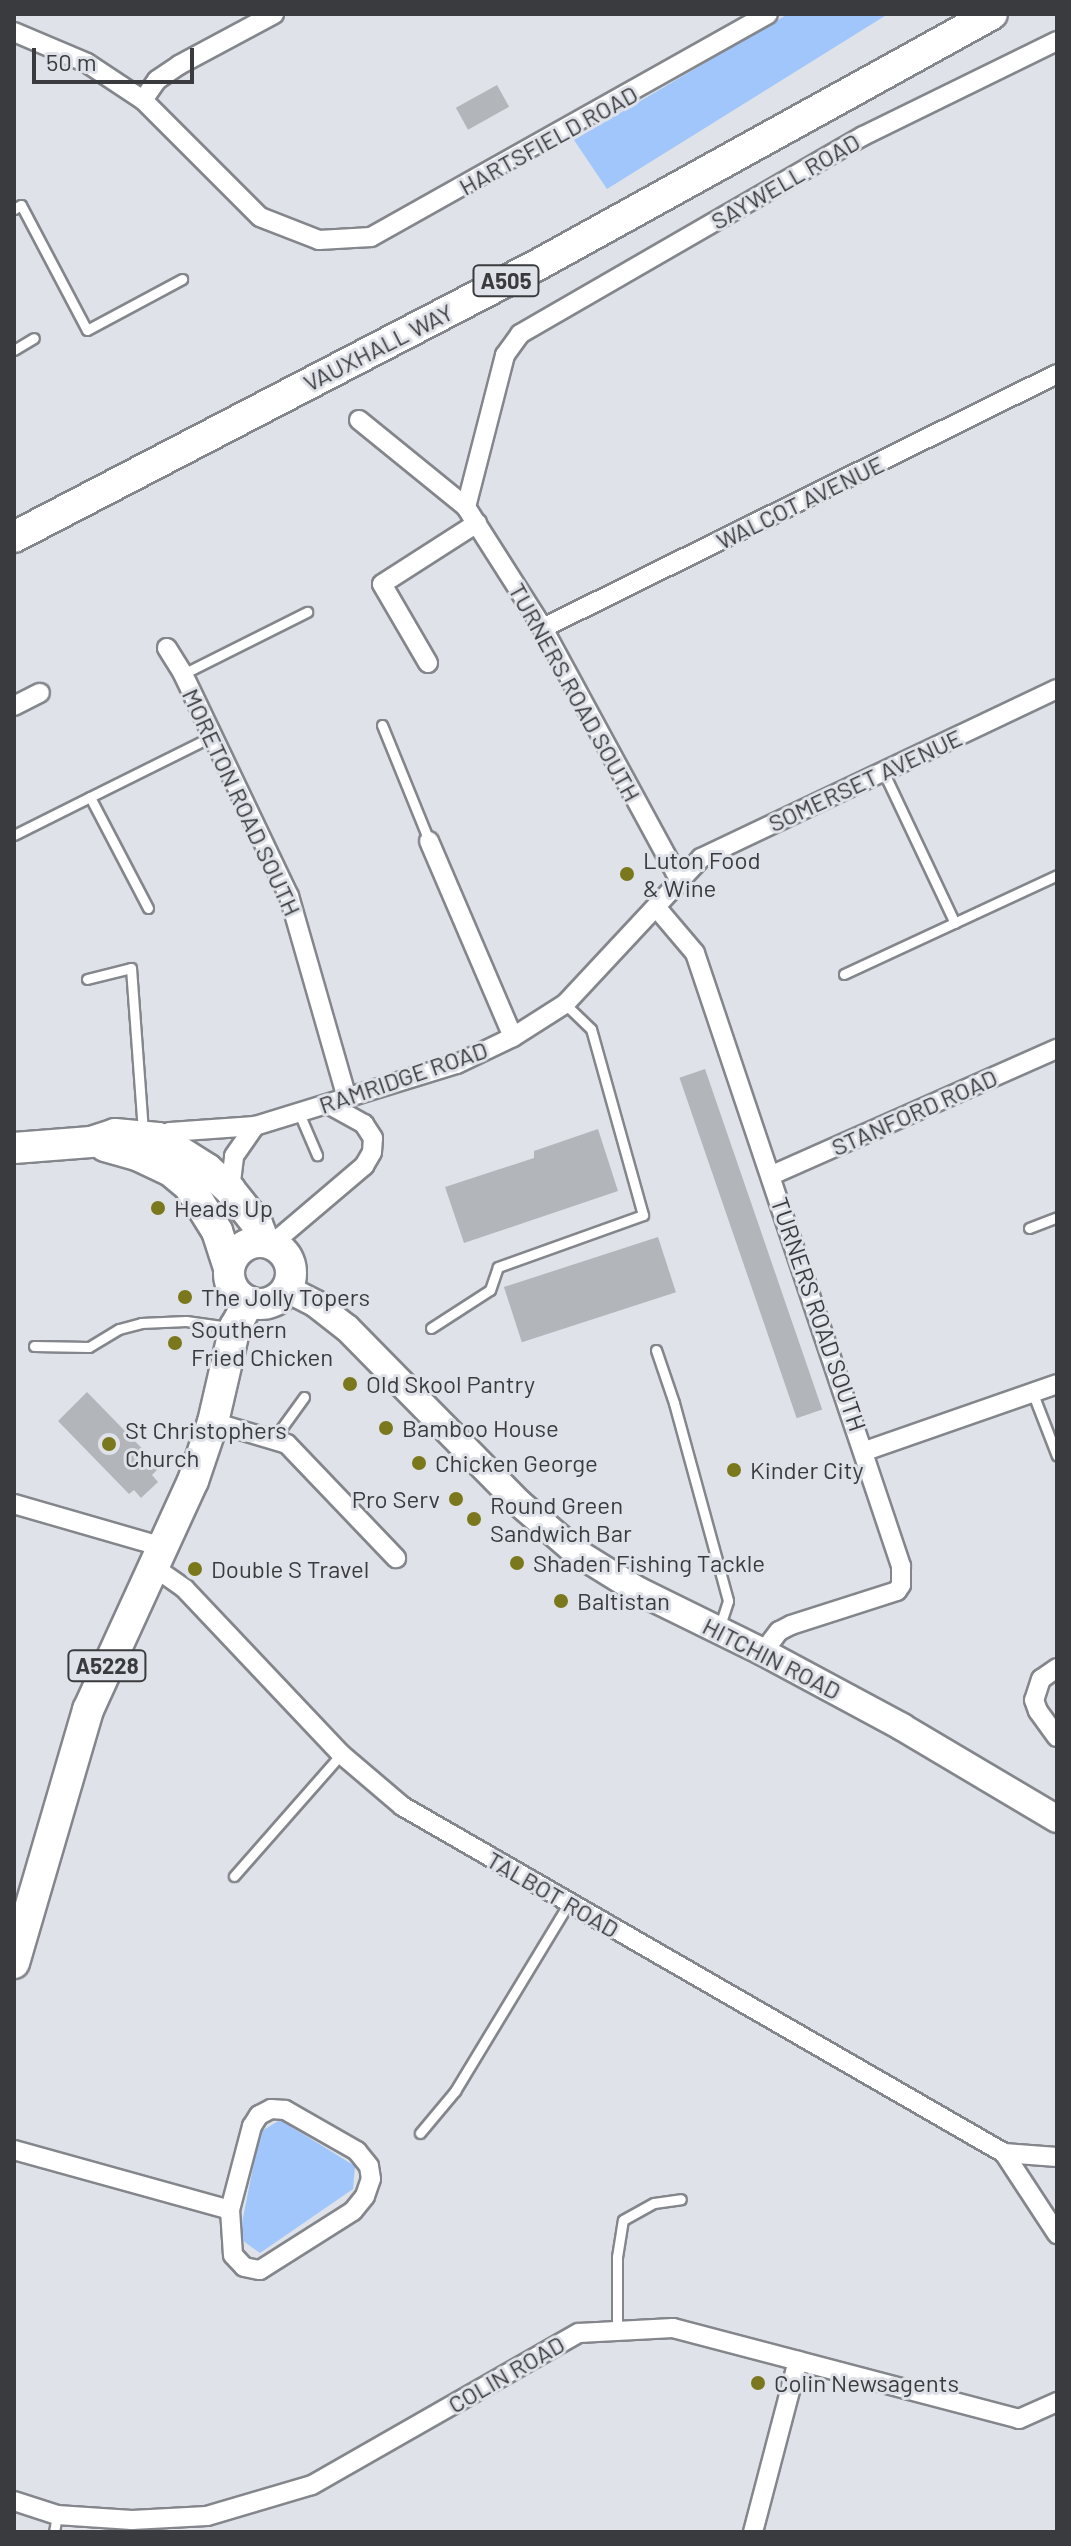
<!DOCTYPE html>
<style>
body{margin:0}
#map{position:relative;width:1071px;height:2546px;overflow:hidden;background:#dfe2e8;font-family:Barlow,sans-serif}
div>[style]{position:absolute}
.green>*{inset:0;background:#a1c6fb}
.building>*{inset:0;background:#b2b6bb;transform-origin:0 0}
.roads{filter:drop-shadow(2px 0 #83868b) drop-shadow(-2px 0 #83868b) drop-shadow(0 2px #83868b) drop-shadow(0 -2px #83868b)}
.lane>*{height:9px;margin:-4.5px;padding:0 4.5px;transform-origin:4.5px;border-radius:4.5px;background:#fff}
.street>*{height:18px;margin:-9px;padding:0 9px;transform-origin:9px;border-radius:9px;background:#fff}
.secondary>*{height:26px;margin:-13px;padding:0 13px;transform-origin:13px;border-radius:13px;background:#fff}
.primary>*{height:30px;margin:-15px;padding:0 15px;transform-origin:15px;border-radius:15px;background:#fff}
.primary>.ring{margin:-15px;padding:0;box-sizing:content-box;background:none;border:30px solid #fff;border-radius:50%}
.dots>*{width:22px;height:22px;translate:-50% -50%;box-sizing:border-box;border:4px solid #dfe2e8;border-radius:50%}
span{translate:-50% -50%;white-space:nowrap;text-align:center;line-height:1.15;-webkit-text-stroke:6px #dfe2e8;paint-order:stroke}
.shield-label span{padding:2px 6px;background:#dfe2e8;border:2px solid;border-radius:6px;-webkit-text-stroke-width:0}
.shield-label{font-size:22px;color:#3a3b3e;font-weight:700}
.street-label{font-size:24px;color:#3a3b3e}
.poi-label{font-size:24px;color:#3a3b3e}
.left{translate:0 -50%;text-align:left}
.right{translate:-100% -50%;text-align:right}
.frame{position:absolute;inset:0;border:16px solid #3a3b3e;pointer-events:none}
.scale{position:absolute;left:32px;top:48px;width:162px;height:36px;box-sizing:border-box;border:4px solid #3a3b3e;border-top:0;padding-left:10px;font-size:24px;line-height:28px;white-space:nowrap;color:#3a3b3e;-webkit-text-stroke:6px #dfe2e8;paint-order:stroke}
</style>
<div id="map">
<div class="green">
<i style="clip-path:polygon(788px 14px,888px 14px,607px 189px,574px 140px)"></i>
<i style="clip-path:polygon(280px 2120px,355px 2166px,353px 2189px,260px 2253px,239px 2238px,260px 2132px)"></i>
</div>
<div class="building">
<i style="left:497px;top:85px;width:25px;height:47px;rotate:61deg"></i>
<i style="left:705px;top:1069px;width:360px;height:27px;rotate:71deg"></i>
<i style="clip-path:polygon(598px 1129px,618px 1191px,464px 1243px,445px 1187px,534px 1158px,534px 1151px)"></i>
<i style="left:658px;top:1237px;width:58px;height:162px;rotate:72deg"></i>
<i style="clip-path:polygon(87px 1392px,160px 1467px,152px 1475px,158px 1482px,141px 1498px,134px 1490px,129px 1494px,58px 1421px)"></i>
</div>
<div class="roads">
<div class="lane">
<i style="left:14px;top:209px;width:8px;rotate:-30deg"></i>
<i style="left:21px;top:205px;width:141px;rotate:62.2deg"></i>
<i style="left:87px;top:330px;width:108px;rotate:-28.2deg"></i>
<i style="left:14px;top:350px;width:23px;rotate:-31deg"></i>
<i style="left:183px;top:674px;width:139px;rotate:-26.6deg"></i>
<i style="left:382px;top:725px;width:125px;rotate:67.9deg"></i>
<i style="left:883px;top:771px;width:168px;rotate:64.7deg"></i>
<i style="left:14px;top:835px;width:85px;rotate:-26.6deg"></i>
<i style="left:148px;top:908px;width:125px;rotate:-117.6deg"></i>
<i style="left:90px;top:797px;width:137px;rotate:-26.4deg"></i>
<i style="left:844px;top:974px;width:235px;rotate:-24.9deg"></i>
<i style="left:87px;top:979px;width:45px;rotate:-14deg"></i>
<i style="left:131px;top:968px;width:165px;rotate:85.8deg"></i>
<i style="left:299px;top:1113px;width:46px;rotate:66.8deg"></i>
<i style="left:1029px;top:1228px;width:30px;rotate:-21deg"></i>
<i style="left:431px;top:1328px;width:70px;rotate:-32.8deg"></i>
<i style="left:490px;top:1290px;width:24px;rotate:-71deg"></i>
<i style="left:498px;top:1267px;width:154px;rotate:-19.7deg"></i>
<i style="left:643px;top:1215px;width:193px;rotate:-105.6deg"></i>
<i style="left:591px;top:1029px;width:36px;rotate:-136deg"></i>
<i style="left:34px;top:1346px;width:55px;rotate:1deg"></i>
<i style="left:89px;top:1347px;width:35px;rotate:-31deg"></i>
<i style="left:119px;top:1329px;width:23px;rotate:-15deg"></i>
<i style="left:141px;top:1323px;width:45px;rotate:-2.5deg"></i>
<i style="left:186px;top:1321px;width:43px;rotate:7.9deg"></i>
<i style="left:656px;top:1350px;width:56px;rotate:71.2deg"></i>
<i style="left:674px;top:1403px;width:205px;rotate:74.7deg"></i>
<i style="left:728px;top:1601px;width:26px;rotate:108deg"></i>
<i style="left:1033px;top:1394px;width:66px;rotate:68.8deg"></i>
<i style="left:273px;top:1440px;width:53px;rotate:-54.2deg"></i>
<i style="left:234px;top:1876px;width:162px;rotate:-48.7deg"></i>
<i style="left:420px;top:2133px;width:55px;rotate:-50.2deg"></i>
<i style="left:455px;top:2091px;width:220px;rotate:-58.8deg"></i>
<i style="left:617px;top:2331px;width:74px;rotate:-90deg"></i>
<i style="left:617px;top:2257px;width:37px;rotate:-81deg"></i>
<i style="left:623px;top:2220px;width:35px;rotate:-29deg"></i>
<i style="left:654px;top:2203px;width:27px;rotate:-8deg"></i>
<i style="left:54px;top:2532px;width:17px;rotate:-80deg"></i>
</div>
<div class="street">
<i style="left:14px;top:32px;width:79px;rotate:23deg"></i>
<i style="left:87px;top:63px;width:67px;rotate:33.5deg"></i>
<i style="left:143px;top:100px;width:165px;rotate:45deg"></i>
<i style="left:260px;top:217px;width:63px;rotate:21.3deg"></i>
<i style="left:319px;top:240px;width:52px;rotate:-3.3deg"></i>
<i style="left:371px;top:237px;width:455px;rotate:-29.3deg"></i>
<i style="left:143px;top:100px;width:24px;rotate:-55deg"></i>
<i style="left:157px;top:80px;width:27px;rotate:-34deg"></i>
<i style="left:179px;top:65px;width:108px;rotate:-28.2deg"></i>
<i style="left:359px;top:420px;width:138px;rotate:39.1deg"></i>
<i style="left:543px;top:628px;width:573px;rotate:-26.3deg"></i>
<i style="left:167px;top:648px;width:31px;rotate:58deg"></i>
<i style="left:183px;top:674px;width:246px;rotate:64.5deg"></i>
<i style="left:289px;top:896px;width:210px;rotate:74deg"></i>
<i style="left:428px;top:663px;width:91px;rotate:-120.2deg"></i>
<i style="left:382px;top:584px;width:113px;rotate:-32.7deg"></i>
<i style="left:14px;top:706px;width:29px;rotate:-27deg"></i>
<i style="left:429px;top:841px;width:213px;rotate:66.8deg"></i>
<i style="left:679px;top:879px;width:285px;rotate:-118.5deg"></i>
<i style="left:543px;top:628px;width:143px;rotate:-122.5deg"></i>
<i style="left:466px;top:507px;width:157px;rotate:-75.6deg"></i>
<i style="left:505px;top:355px;width:26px;rotate:-54deg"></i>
<i style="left:520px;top:334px;width:396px;rotate:-30deg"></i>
<i style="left:863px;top:136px;width:216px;rotate:-26.1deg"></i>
<i style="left:656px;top:907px;width:60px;rotate:49.7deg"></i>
<i style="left:695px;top:953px;width:647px;rotate:71.42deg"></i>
<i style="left:901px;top:1566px;width:19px;rotate:90deg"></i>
<i style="left:901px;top:1585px;width:7px;rotate:124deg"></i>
<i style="left:897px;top:1591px;width:111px;rotate:162.2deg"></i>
<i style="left:791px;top:1625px;width:13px;rotate:153deg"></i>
<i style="left:779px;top:1631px;width:26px;rotate:127deg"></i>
<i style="left:158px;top:1138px;width:13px;rotate:-27deg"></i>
<i style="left:170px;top:1132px;width:85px;rotate:-4deg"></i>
<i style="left:255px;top:1126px;width:211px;rotate:-17.1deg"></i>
<i style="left:457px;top:1064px;width:62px;rotate:-25.7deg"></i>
<i style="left:513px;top:1037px;width:62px;rotate:-32.4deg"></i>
<i style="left:565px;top:1004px;width:200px;rotate:-47deg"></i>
<i style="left:701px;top:858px;width:394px;rotate:-25.4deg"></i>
<i style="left:772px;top:1175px;width:312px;rotate:-23.9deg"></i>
<i style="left:230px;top:1190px;width:34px;rotate:-83deg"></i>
<i style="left:234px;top:1156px;width:37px;rotate:-55deg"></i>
<i style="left:272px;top:1244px;width:121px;rotate:-40.3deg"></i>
<i style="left:364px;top:1166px;width:16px;rotate:-60deg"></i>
<i style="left:372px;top:1152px;width:14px;rotate:-86deg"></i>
<i style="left:373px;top:1138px;width:17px;rotate:-123deg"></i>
<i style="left:364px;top:1124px;width:41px;rotate:-150.9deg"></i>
<i style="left:213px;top:1422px;width:77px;rotate:16.6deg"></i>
<i style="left:287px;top:1444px;width:158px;rotate:46.3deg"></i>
<i style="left:865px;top:1451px;width:203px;rotate:-19.2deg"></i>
<i style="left:14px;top:1504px;width:155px;rotate:16.1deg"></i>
<i style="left:154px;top:1567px;width:38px;rotate:35deg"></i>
<i style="left:185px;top:1589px;width:227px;rotate:46.6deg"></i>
<i style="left:341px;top:1754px;width:80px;rotate:40.4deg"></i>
<i style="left:402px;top:1806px;width:695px;rotate:29.96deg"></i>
<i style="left:1004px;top:2153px;width:97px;rotate:56.8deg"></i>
<i style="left:1057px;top:1668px;width:19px;rotate:145deg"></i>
<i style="left:1041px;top:1679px;width:22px;rotate:108deg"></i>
<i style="left:1034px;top:1700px;width:12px;rotate:70deg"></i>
<i style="left:1038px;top:1711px;width:32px;rotate:54deg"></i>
<i style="left:14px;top:2150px;width:224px;rotate:15.5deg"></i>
<i style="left:230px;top:2210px;width:45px;rotate:86.2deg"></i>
<i style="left:233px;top:2255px;width:16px;rotate:47deg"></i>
<i style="left:244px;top:2267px;width:16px;rotate:11deg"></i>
<i style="left:260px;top:2270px;width:110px;rotate:-32.4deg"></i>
<i style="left:353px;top:2211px;width:19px;rotate:-51deg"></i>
<i style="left:365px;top:2196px;width:18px;rotate:-71deg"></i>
<i style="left:371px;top:2179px;width:13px;rotate:-99deg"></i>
<i style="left:369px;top:2166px;width:19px;rotate:-129deg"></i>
<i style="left:357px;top:2151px;width:83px;rotate:-150.3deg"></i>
<i style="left:285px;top:2110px;width:14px;rotate:-176deg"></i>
<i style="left:271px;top:2109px;width:13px;rotate:153deg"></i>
<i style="left:259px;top:2115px;width:13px;rotate:122deg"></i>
<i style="left:252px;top:2126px;width:87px;rotate:104.7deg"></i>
<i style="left:1004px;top:2153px;width:53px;rotate:4.3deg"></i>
<i style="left:14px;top:2501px;width:45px;rotate:18deg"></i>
<i style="left:57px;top:2515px;width:75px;rotate:3.8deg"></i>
<i style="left:132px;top:2520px;width:75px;rotate:-3.1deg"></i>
<i style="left:207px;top:2516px;width:109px;rotate:-16.4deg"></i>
<i style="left:312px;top:2485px;width:307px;rotate:-29.7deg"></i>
<i style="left:579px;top:2333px;width:94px;rotate:-3deg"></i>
<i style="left:673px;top:2328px;width:358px;rotate:14.7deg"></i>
<i style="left:1019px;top:2419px;width:42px;rotate:-24.1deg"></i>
<i style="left:753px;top:2532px;width:177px;rotate:-75.3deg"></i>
</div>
<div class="secondary">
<i style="left:287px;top:1289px;width:33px;rotate:27deg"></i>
<i style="left:316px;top:1304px;width:39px;rotate:38deg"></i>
<i style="left:347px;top:1328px;width:245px;rotate:45.5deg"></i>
<i style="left:519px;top:1503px;width:75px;rotate:40.7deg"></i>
<i style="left:576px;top:1552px;width:74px;rotate:31.8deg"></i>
<i style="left:639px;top:1591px;width:138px;rotate:26.2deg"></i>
<i style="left:763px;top:1652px;width:158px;rotate:28.3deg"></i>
<i style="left:902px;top:1727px;width:180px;rotate:30.7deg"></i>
</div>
<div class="primary">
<i style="left:14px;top:537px;width:594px;rotate:-27.47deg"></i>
<i style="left:541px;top:263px;width:515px;rotate:-28.9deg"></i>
<i style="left:105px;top:1146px;width:35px;rotate:16deg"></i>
<i style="left:139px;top:1156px;width:35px;rotate:25deg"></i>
<i style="left:171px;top:1171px;width:23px;rotate:40deg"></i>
<i style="left:189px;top:1186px;width:53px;rotate:58.1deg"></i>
<i style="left:217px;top:1231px;width:39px;rotate:72deg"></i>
<i style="left:14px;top:1148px;width:77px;rotate:-4.5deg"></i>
<i style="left:91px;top:1142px;width:25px;rotate:-18deg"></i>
<i style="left:115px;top:1134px;width:43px;rotate:5.3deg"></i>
<i style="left:158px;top:1138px;width:58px;rotate:32.3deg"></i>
<i style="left:207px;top:1169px;width:31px;rotate:42deg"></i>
<i style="left:230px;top:1190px;width:43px;rotate:51.5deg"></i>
<i style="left:257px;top:1224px;width:19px;rotate:69deg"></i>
<i class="ring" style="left:229px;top:1242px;width:32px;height:32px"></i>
<i style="left:14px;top:1963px;width:264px;rotate:-73.7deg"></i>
<i style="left:88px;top:1710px;width:252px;rotate:-65.4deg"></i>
<i style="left:193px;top:1481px;width:62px;rotate:-71.3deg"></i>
<i style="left:213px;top:1422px;width:98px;rotate:-77deg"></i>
<i style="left:235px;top:1327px;width:29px;rotate:-61deg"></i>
</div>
</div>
<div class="dots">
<i style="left:627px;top:874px;background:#7a771d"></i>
<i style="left:158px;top:1208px;background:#7a771d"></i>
<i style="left:185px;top:1297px;background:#7a771d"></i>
<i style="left:175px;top:1343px;background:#7a771d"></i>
<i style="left:350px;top:1384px;background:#7a771d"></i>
<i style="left:386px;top:1428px;background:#7a771d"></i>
<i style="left:109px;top:1444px;background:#7a771d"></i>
<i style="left:419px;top:1463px;background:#7a771d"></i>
<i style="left:734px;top:1470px;background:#7a771d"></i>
<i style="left:456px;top:1499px;background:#7a771d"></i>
<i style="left:474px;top:1519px;background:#7a771d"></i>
<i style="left:517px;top:1563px;background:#7a771d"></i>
<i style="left:195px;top:1569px;background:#7a771d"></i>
<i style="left:561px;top:1601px;background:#7a771d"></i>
<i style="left:758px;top:2383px;background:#7a771d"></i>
</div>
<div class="shield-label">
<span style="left:506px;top:281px">A505</span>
<span style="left:107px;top:1666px">A5228</span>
</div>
<div class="street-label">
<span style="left:548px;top:140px;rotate:-29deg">HARTSFIELD ROAD</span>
<span style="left:785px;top:181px;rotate:-30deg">SAYWELL ROAD</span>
<span style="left:378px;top:347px;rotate:-27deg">VAUXHALL WAY</span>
<span style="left:800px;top:502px;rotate:-26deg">WALCOT AVENUE</span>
<span style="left:575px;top:692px;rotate:61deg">TURNERS ROAD SOUTH</span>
<span style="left:865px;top:780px;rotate:-25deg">SOMERSET AVENUE</span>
<span style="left:242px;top:802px;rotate:65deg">MORETON ROAD SOUTH</span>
<span style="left:403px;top:1077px;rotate:-19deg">RAMRIDGE ROAD</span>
<span style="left:914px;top:1112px;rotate:-24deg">STANFORD ROAD</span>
<span style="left:819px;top:1314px;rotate:71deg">TURNERS ROAD SOUTH</span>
<span style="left:772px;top:1658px;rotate:27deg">HITCHIN ROAD</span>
<span style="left:553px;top:1894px;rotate:30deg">TALBOT ROAD</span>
<span style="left:506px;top:2374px;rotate:-30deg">COLIN ROAD</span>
</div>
<div class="poi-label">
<span class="left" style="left:643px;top:874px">Luton Food<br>&amp; Wine</span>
<span class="left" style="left:174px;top:1208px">Heads Up</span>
<span class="left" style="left:201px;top:1297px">The Jolly Topers</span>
<span class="left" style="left:191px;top:1343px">Southern<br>Fried Chicken</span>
<span class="left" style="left:366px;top:1384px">Old Skool Pantry</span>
<span class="left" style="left:402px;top:1428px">Bamboo House</span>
<span class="left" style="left:125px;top:1444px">St Christophers<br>Church</span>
<span class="left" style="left:435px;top:1463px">Chicken George</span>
<span class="left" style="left:750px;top:1470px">Kinder City</span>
<span class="right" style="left:440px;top:1499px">Pro Serv</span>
<span class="left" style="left:490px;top:1519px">Round Green<br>Sandwich Bar</span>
<span class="left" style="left:533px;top:1563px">Shaden Fishing Tackle</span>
<span class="left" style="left:211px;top:1569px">Double S Travel</span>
<span class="left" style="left:577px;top:1601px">Baltistan</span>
<span class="left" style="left:774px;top:2383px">Colin Newsagents</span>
</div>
<div class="frame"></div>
<div class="scale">50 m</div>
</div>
